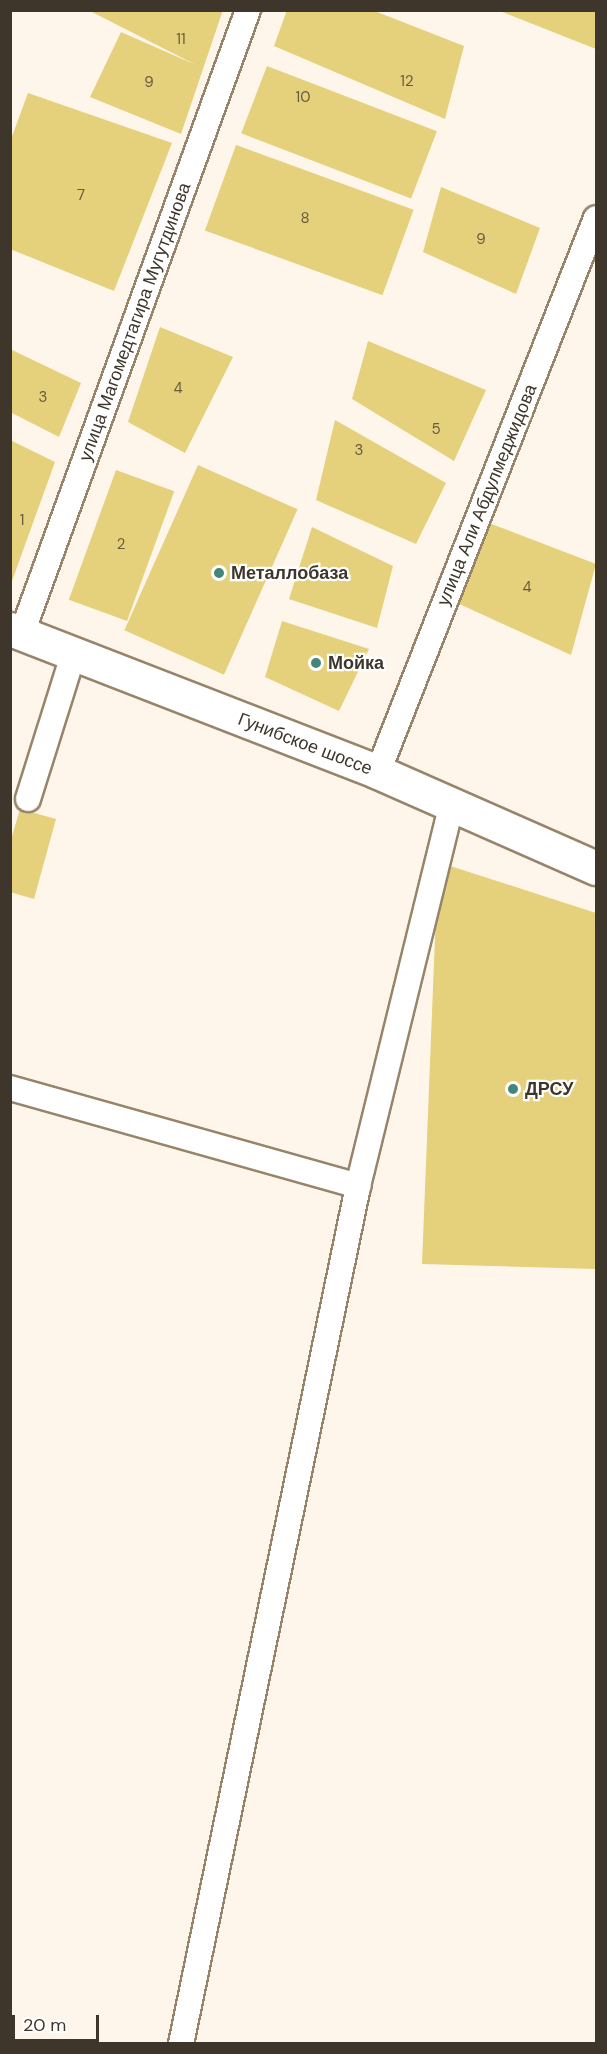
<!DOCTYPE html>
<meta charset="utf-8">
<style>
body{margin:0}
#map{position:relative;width:607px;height:2054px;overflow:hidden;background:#fff6eb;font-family:"DM Sans",sans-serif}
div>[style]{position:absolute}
.building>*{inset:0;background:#e5d07b;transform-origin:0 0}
.roads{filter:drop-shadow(2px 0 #97846a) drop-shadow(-2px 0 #97846a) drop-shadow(0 2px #97846a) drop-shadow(0 -2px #97846a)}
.minor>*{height:24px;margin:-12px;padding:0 12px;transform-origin:12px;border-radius:12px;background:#fff}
.secondary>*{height:33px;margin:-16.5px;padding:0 16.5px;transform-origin:16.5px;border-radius:16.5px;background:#fff}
.dots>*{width:16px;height:16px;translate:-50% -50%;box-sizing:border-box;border:3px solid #fff;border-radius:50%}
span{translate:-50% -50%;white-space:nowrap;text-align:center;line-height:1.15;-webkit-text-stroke:4.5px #fff;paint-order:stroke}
.number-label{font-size:15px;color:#685c3f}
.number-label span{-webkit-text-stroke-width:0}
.street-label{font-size:18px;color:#3e362b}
.poi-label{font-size:18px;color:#3e362b;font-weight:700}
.left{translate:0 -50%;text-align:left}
.frame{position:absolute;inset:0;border:12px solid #3e362b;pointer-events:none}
.scale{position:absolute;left:12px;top:2015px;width:87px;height:27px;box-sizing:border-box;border:3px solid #3e362b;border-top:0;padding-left:8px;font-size:18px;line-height:21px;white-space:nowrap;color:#3e362b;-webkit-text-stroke:4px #fff;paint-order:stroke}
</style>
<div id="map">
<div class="building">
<i style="clip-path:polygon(88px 10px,223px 10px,181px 134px,90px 97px,121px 32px,196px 65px)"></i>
<i style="clip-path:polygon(287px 10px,372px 10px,464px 46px,445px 119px,274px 46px)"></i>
<i style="clip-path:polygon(596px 10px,596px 49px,500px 11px,500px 10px)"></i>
<i style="left:267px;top:66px;width:182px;height:72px;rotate:21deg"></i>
<i style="clip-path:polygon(28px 93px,172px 143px,114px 291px,10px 249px,10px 142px)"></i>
<i style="left:236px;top:145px;width:189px;height:91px;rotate:20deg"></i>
<i style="clip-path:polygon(441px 187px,540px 228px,516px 294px,423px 252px)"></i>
<i style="clip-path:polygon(160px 327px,233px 357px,185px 453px,128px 422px)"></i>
<i style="clip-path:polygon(368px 341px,486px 390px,454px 461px,352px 399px)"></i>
<i style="clip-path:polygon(10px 349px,81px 383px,59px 437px,10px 412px)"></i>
<i style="clip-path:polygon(335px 420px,446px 483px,416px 544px,316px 500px)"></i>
<i style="clip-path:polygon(10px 440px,55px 462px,12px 581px,10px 580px)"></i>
<i style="left:198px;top:465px;width:109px;height:181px;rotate:24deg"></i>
<i style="left:116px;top:470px;width:62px;height:138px;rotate:20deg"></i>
<i style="clip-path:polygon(489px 523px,596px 564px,571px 655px,455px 602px)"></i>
<i style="clip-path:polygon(312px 527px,393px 566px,377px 628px,289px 599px)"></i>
<i style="clip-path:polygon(282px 621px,369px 649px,339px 711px,265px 677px)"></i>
<i style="clip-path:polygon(20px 809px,56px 819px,34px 899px,10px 892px,10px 843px)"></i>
<i style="clip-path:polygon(438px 862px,596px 913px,596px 1269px,422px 1264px)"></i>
</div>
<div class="roads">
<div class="minor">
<i style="left:22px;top:633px;width:663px;rotate:-70.06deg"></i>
<i style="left:378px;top:772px;width:595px;rotate:-68.52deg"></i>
<i style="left:28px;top:799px;width:154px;rotate:-72.6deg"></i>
<i style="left:10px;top:1088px;width:362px;rotate:15.7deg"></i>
<i style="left:181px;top:2044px;width:876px;rotate:-78.34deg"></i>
<i style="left:358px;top:1186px;width:393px;rotate:-76.2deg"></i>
</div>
<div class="secondary">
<i style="left:10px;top:629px;width:395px;rotate:21.2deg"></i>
<i style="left:378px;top:772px;width:238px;rotate:23.8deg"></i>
</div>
</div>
<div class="dots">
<i style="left:219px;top:573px;background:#448677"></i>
<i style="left:316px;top:663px;background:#448677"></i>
<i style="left:513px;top:1089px;background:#448677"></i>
</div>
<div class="number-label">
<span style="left:181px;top:40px">11</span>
<span style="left:407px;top:82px">12</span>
<span style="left:149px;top:83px">9</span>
<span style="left:303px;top:98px">10</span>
<span style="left:81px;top:196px">7</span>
<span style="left:305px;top:219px">8</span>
<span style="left:481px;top:240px">9</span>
<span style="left:178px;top:389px">4</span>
<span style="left:43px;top:398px">3</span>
<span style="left:436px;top:430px">5</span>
<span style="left:359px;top:451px">3</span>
<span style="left:22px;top:521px">1</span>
<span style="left:121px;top:545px">2</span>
<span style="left:527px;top:588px">4</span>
</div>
<div class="street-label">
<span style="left:135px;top:322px;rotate:-70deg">улица Магомедтагира Мугутдинова</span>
<span style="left:487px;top:495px;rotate:-68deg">улица Али Абдулмеджидова</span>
<span style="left:305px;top:744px;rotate:21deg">Гунибское шоссе</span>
</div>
<div class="poi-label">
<span class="left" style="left:231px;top:573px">Металлобаза</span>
<span class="left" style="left:328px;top:663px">Мойка</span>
<span class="left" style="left:525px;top:1089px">ДРСУ</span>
</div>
<div class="frame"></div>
<div class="scale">20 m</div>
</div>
